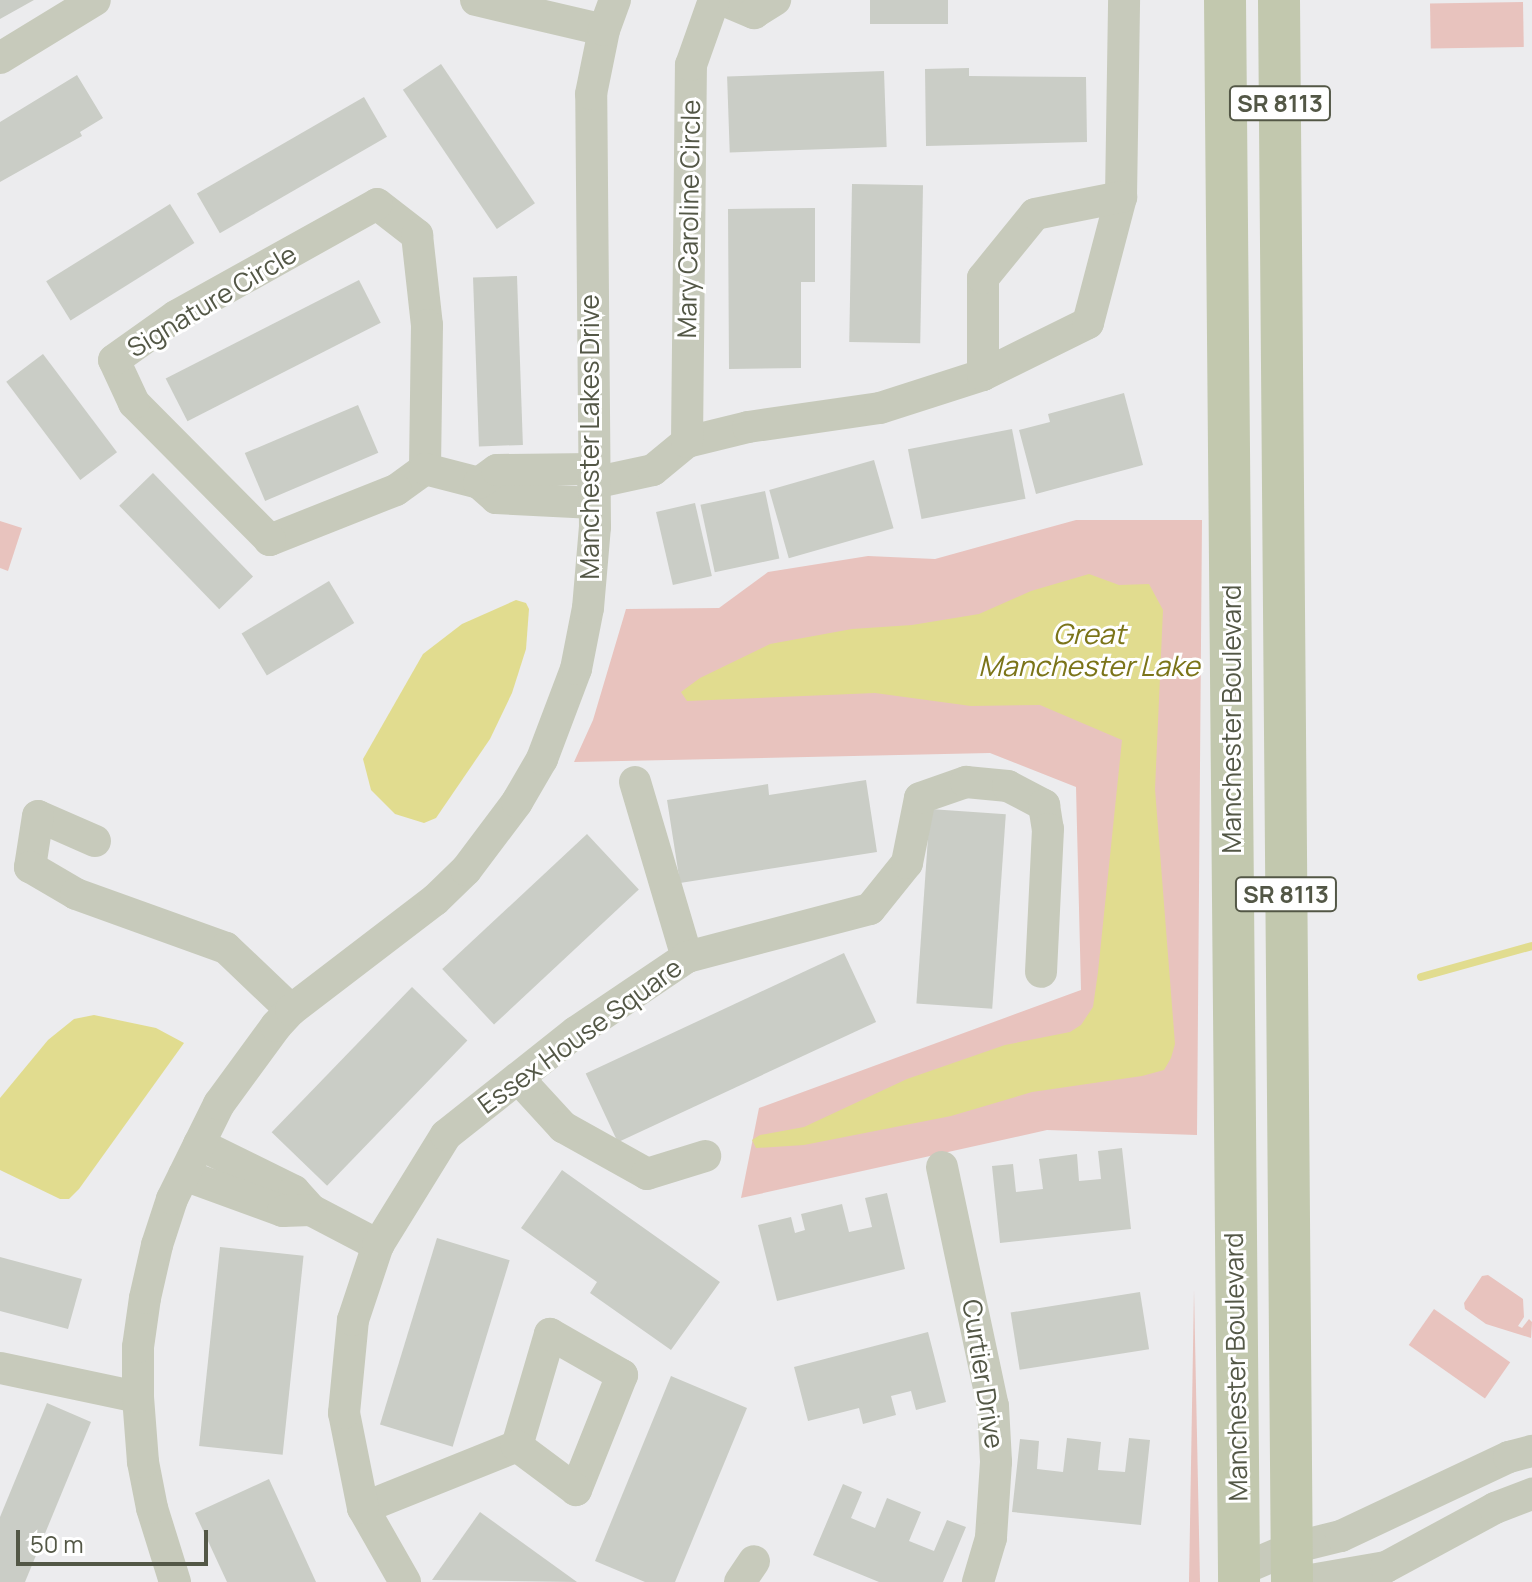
<!DOCTYPE html>
<style>
body{margin:0}
#map{position:relative;width:1532px;height:1582px;overflow:hidden;background:#ececee;font-family:Manrope,sans-serif}
div>[style]{position:absolute}
.green>*{inset:0;background:#e8c3be;transform-origin:0 0}
.water>*{inset:0;background:#e1dc8f}
.stream>*{height:8px;margin:-4px;padding:0 4px;transform-origin:4px;border-radius:4px;background:#e1dc8f}
.building>*{inset:0;background:#cacdc6;transform-origin:0 0}
.minor>*{height:32px;margin:-16px;padding:0 16px;transform-origin:16px;border-radius:16px;background:#c7cabb}
.major>*{height:42px;margin:-21px;padding:0 21px;transform-origin:21px;border-radius:21px;background:#c2c8ae}
span{translate:-50% -50%;white-space:nowrap;text-align:center;line-height:1.15;-webkit-text-stroke:6px #fff;paint-order:stroke}
.shield-label span{padding:2px 6px;background:#fff;border:2px solid;border-radius:6px;-webkit-text-stroke-width:0}
.shield-label{font-size:24px;color:#535746;font-weight:700}
.street-label{font-size:26px;color:#535746}
.water-label{font-size:28px;color:#7b7419;font-style:italic}
.scale{position:absolute;left:16px;top:1530px;width:192px;height:36px;box-sizing:border-box;border:4px solid #535746;border-top:0;padding-left:10px;font-size:24px;line-height:28px;white-space:nowrap;color:#535746;-webkit-text-stroke:6px #fff;paint-order:stroke}
</style>
<div id="map">
<div class="green">
<i style="left:1523px;top:2px;width:45px;height:93px;rotate:89deg"></i>
<i style="clip-path:polygon(1076px 520px,1202px 520px,1197px 1135px,1047px 1130px,741px 1198px,759px 1108px,1081px 990px,1076px 787px,990px 753px,574px 762px,593px 720px,626px 609px,719px 608px,768px 572px,868px 556px,935px 559px)"></i>
<i style="clip-path:polygon(0 521px,22px 528px,8px 571px,0 568px)"></i>
<i style="clip-path:polygon(1488px 1275px,1523px 1299px,1524px 1317px,1518px 1326px,1522px 1328px,1529px 1319px,1532px 1322px,1531px 1338px,1486px 1324px,1465px 1309px,1464px 1303px,1482px 1276px)"></i>
<i style="clip-path:polygon(1194px 1290px,1200px 1582px,1189px 1582px)"></i>
<i style="left:1434px;top:1309px;width:93px;height:44px;rotate:35deg"></i>
</div>
<div class="water">
<i style="clip-path:polygon(1089px 574px,1119px 585px,1149px 584px,1163px 610px,1155px 789px,1175px 1044px,1171px 1058px,1164px 1070px,1142px 1076px,1032px 1092px,951px 1116px,804px 1145px,756px 1148px,752px 1140px,760px 1135px,804px 1127px,907px 1079px,1005px 1045px,1070px 1032px,1081px 1025px,1093px 1007px,1098px 972px,1122px 740px,1040px 705px,971px 706px,875px 693px,687px 701px,681px 692px,700px 678px,770px 644px,852px 629px,912px 625px,979px 614px,1031px 591px)"></i>
<i style="clip-path:polygon(516px 600px,526px 603px,529px 609px,526px 649px,512px 693px,490px 739px,436px 818px,424px 823px,395px 814px,371px 790px,363px 759px,423px 654px,462px 624px)"></i>
<i style="clip-path:polygon(94px 1015px,156px 1028px,184px 1043px,79px 1189px,69px 1199px,60px 1199px,0 1170px,0 1098px,48px 1040px,74px 1019px)"></i>
</div>
<div class="stream">
<i style="left:1421px;top:977px;width:115px;rotate:-15.6deg"></i>
</div>
<div class="building">
<i style="clip-path:polygon(0 0,34px 0,0 19px)"></i>
<i style="left:870px;top:0;width:78px;height:24px"></i>
<i style="left:441px;top:64px;width:168px;height:46px;rotate:56deg"></i>
<i style="clip-path:polygon(969px 68px,969px 76px,1086px 77px,1087px 142px,926px 146px,925px 69px)"></i>
<i style="left:884px;top:71px;width:76px;height:157px;rotate:88deg"></i>
<i style="clip-path:polygon(77px 75px,103px 118px,80px 132px,82px 136px,0 182px,0 122px)"></i>
<i style="left:364px;top:97px;width:46px;height:193px;rotate:60deg"></i>
<i style="left:852px;top:184px;width:71px;height:158px;rotate:1deg"></i>
<i style="left:170px;top:204px;width:46px;height:146px;rotate:58deg"></i>
<i style="clip-path:polygon(815px 208px,815px 282px,801px 282px,801px 368px,729px 369px,728px 209px)"></i>
<i style="left:517px;top:276px;width:169px;height:44px;rotate:88deg"></i>
<i style="left:359px;top:280px;width:48px;height:217px;rotate:63deg"></i>
<i style="left:43px;top:354px;width:123px;height:46px;rotate:53deg"></i>
<i style="clip-path:polygon(1124px 393px,1143px 465px,1036px 494px,1019px 430px,1050px 422px,1048px 414px)"></i>
<i style="left:358px;top:405px;width:52px;height:123px;rotate:67deg"></i>
<i style="left:1012px;top:429px;width:71px;height:106px;rotate:79deg"></i>
<i style="left:874px;top:460px;width:71px;height:109px;rotate:74deg"></i>
<i style="left:153px;top:473px;width:144px;height:47px;rotate:46deg"></i>
<i style="left:765px;top:491px;width:69px;height:66px;rotate:78deg"></i>
<i style="left:695px;top:503px;width:75px;height:40px;rotate:77deg"></i>
<i style="left:329px;top:581px;width:49px;height:102px;rotate:59deg"></i>
<i style="clip-path:polygon(866px 780px,877px 852px,680px 883px,667px 800px,768px 784px,769px 795px)"></i>
<i style="left:930px;top:809px;width:76px;height:195px;rotate:4deg"></i>
<i style="left:587px;top:834px;width:76px;height:198px;rotate:47deg"></i>
<i style="left:844px;top:953px;width:76px;height:285px;rotate:65deg"></i>
<i style="left:412px;top:987px;width:77px;height:202px;rotate:44deg"></i>
<i style="clip-path:polygon(1122px 1148px,1131px 1229px,1000px 1243px,992px 1166px,1013px 1164px,1016px 1192px,1043px 1189px,1039px 1159px,1077px 1154px,1079px 1181px,1101px 1179px,1098px 1151px)"></i>
<i style="clip-path:polygon(562px 1170px,720px 1282px,671px 1350px,590px 1293px,597px 1282px,521px 1228px)"></i>
<i style="clip-path:polygon(887px 1193px,905px 1269px,777px 1301px,758px 1225px,791px 1217px,795px 1233px,805px 1230px,801px 1214px,842px 1204px,849px 1232px,872px 1227px,865px 1198px)"></i>
<i style="left:437px;top:1238px;width:76px;height:195px;rotate:17deg"></i>
<i style="left:220px;top:1247px;width:84px;height:200px;rotate:6deg"></i>
<i style="clip-path:polygon(0 1257px,82px 1279px,68px 1329px,0 1311px)"></i>
<i style="left:1140px;top:1292px;width:58px;height:131px;rotate:81deg"></i>
<i style="clip-path:polygon(928px 1332px,946px 1402px,916px 1410px,911px 1391px,891px 1396px,896px 1415px,863px 1424px,859px 1408px,808px 1421px,794px 1367px)"></i>
<i style="clip-path:polygon(671px 1376px,747px 1408px,675px 1582px,645px 1582px,595px 1561px)"></i>
<i style="clip-path:polygon(47px 1403px,91px 1422px,25px 1582px,0 1582px,0 1517px)"></i>
<i style="clip-path:polygon(1067px 1438px,1101px 1442px,1098px 1470px,1125px 1472px,1129px 1438px,1150px 1440px,1141px 1525px,1012px 1512px,1020px 1439px,1039px 1441px,1037px 1469px,1063px 1472px)"></i>
<i style="clip-path:polygon(269px 1479px,316px 1582px,227px 1582px,195px 1513px)"></i>
<i style="clip-path:polygon(843px 1484px,862px 1492px,851px 1518px,875px 1528px,887px 1498px,921px 1512px,909px 1541px,934px 1551px,947px 1520px,966px 1527px,943px 1582px,879px 1582px,813px 1555px)"></i>
<i style="clip-path:polygon(480px 1512px,577px 1582px,432px 1580px)"></i>
</div>
<div class="minor">
<i style="left:476px;top:0;width:131px;rotate:13.2deg"></i>
<i style="left:723px;top:0;width:34px;rotate:23deg"></i>
<i style="left:754px;top:13px;width:25px;rotate:-32deg"></i>
<i style="left:0;top:58px;width:111px;rotate:-31.4deg"></i>
<i style="left:377px;top:204px;width:51px;rotate:37.8deg"></i>
<i style="left:417px;top:235px;width:91px;rotate:83.7deg"></i>
<i style="left:427px;top:325px;width:144px;rotate:90.8deg"></i>
<i style="left:425px;top:469px;width:36px;rotate:144deg"></i>
<i style="left:396px;top:490px;width:136px;rotate:158.4deg"></i>
<i style="left:270px;top:540px;width:193px;rotate:-134.8deg"></i>
<i style="left:134px;top:403px;width:47px;rotate:-114.9deg"></i>
<i style="left:114px;top:360px;width:76px;rotate:-35.4deg"></i>
<i style="left:176px;top:316px;width:230px;rotate:-29.1deg"></i>
<i style="left:983px;top:375px;width:117px;rotate:-26.3deg"></i>
<i style="left:1088px;top:323px;width:130px;rotate:-75.3deg"></i>
<i style="left:1121px;top:197px;width:197px;rotate:-89.1deg"></i>
<i style="left:687px;top:442px;width:63px;rotate:-13.8deg"></i>
<i style="left:748px;top:427px;width:133px;rotate:-8.2deg"></i>
<i style="left:880px;top:408px;width:108px;rotate:-17.8deg"></i>
<i style="left:983px;top:375px;width:97px;rotate:-90deg"></i>
<i style="left:983px;top:278px;width:82px;rotate:-50.9deg"></i>
<i style="left:1035px;top:214px;width:88px;rotate:-11.2deg"></i>
<i style="left:425px;top:469px;width:56px;rotate:14.5deg"></i>
<i style="left:479px;top:483px;width:23px;rotate:41deg"></i>
<i style="left:496px;top:498px;width:98px;rotate:2.9deg"></i>
<i style="left:479px;top:483px;width:22px;rotate:-36deg"></i>
<i style="left:497px;top:470px;width:96px;rotate:-0.6deg"></i>
<i style="left:593px;top:483px;width:61px;rotate:-12.2deg"></i>
<i style="left:653px;top:470px;width:44px;rotate:-39.5deg"></i>
<i style="left:687px;top:442px;width:377px;rotate:-89.4deg"></i>
<i style="left:691px;top:65px;width:69px;rotate:-70.5deg"></i>
<i style="left:635px;top:782px;width:183px;rotate:73.5deg"></i>
<i style="left:95px;top:841px;width:62px;rotate:-156.3deg"></i>
<i style="left:38px;top:816px;width:52px;rotate:98.9deg"></i>
<i style="left:30px;top:867px;width:53px;rotate:30.4deg"></i>
<i style="left:76px;top:894px;width:159px;rotate:19.8deg"></i>
<i style="left:226px;top:948px;width:90px;rotate:43.6deg"></i>
<i style="left:518px;top:1078px;width:67px;rotate:47.4deg"></i>
<i style="left:563px;top:1127px;width:96px;rotate:29.2deg"></i>
<i style="left:647px;top:1174px;width:61px;rotate:-17.2deg"></i>
<i style="left:199px;top:1144px;width:106px;rotate:26.3deg"></i>
<i style="left:294px;top:1191px;width:25px;rotate:48deg"></i>
<i style="left:311px;top:1210px;width:76px;rotate:27.6deg"></i>
<i style="left:942px;top:1167px;width:244px;rotate:78deg"></i>
<i style="left:993px;top:1406px;width:56px;rotate:86.9deg"></i>
<i style="left:996px;top:1462px;width:76px;rotate:93.8deg"></i>
<i style="left:991px;top:1538px;width:46px;rotate:106.5deg"></i>
<i style="left:184px;top:1175px;width:105px;rotate:20deg"></i>
<i style="left:283px;top:1211px;width:28px;rotate:-2deg"></i>
<i style="left:0;top:1368px;width:141px;rotate:11.9deg"></i>
<i style="left:363px;top:1508px;width:166px;rotate:-21.9deg"></i>
<i style="left:517px;top:1446px;width:117px;rotate:-73.6deg"></i>
<i style="left:550px;top:1334px;width:83px;rotate:29.7deg"></i>
<i style="left:622px;top:1375px;width:124px;rotate:111.8deg"></i>
<i style="left:576px;top:1490px;width:74px;rotate:-143.3deg"></i>
<i style="left:1240px;top:1570px;width:56px;rotate:-22.9deg"></i>
<i style="left:1292px;top:1548px;width:50px;rotate:-13.8deg"></i>
<i style="left:1341px;top:1536px;width:186px;rotate:-25.2deg"></i>
<i style="left:1509px;top:1457px;width:24px;rotate:-15deg"></i>
<i style="left:175px;top:1582px;width:77px;rotate:-107.3deg"></i>
<i style="left:152px;top:1508px;width:47px;rotate:-101.1deg"></i>
<i style="left:143px;top:1462px;width:65px;rotate:-94.4deg"></i>
<i style="left:138px;top:1397px;width:50px;rotate:-90deg"></i>
<i style="left:138px;top:1347px;width:49px;rotate:-81.9deg"></i>
<i style="left:145px;top:1298px;width:54px;rotate:-77.2deg"></i>
<i style="left:157px;top:1245px;width:48px;rotate:-71.9deg"></i>
<i style="left:172px;top:1199px;width:106px;rotate:-63.7deg"></i>
<i style="left:219px;top:1104px;width:97px;rotate:-53.8deg"></i>
<i style="left:276px;top:1026px;width:22px;rotate:-47deg"></i>
<i style="left:291px;top:1010px;width:181px;rotate:-37.4deg"></i>
<i style="left:435px;top:900px;width:43px;rotate:-44.1deg"></i>
<i style="left:466px;top:870px;width:85px;rotate:-53.1deg"></i>
<i style="left:517px;top:802px;width:50px;rotate:-59.8deg"></i>
<i style="left:542px;top:759px;width:96px;rotate:-69.3deg"></i>
<i style="left:576px;top:669px;width:62px;rotate:-78.9deg"></i>
<i style="left:588px;top:608px;width:81px;rotate:-85.1deg"></i>
<i style="left:595px;top:527px;width:433px;rotate:-90.5deg"></i>
<i style="left:591px;top:94px;width:65px;rotate:-78.5deg"></i>
<i style="left:604px;top:30px;width:32px;rotate:-70deg"></i>
<i style="left:405px;top:1582px;width:85px;rotate:-119.6deg"></i>
<i style="left:363px;top:1508px;width:97px;rotate:-101.3deg"></i>
<i style="left:344px;top:1413px;width:93px;rotate:-84.5deg"></i>
<i style="left:353px;top:1320px;width:79px;rotate:-71.6deg"></i>
<i style="left:378px;top:1245px;width:129px;rotate:-58.3deg"></i>
<i style="left:446px;top:1135px;width:166px;rotate:-38.4deg"></i>
<i style="left:576px;top:1032px;width:134px;rotate:-34deg"></i>
<i style="left:687px;top:957px;width:189px;rotate:-14.7deg"></i>
<i style="left:870px;top:909px;width:59px;rotate:-51.2deg"></i>
<i style="left:907px;top:863px;width:66px;rotate:-78.7deg"></i>
<i style="left:920px;top:798px;width:49px;rotate:-19.2deg"></i>
<i style="left:966px;top:782px;width:42px;rotate:5.4deg"></i>
<i style="left:1008px;top:786px;width:41px;rotate:27.8deg"></i>
<i style="left:1044px;top:805px;width:24px;rotate:81deg"></i>
<i style="left:1048px;top:829px;width:143px;rotate:92.8deg"></i>
<i style="left:740px;top:1582px;width:25px;rotate:-56deg"></i>
<i style="left:1299px;top:1582px;width:88px;rotate:-9.8deg"></i>
<i style="left:1386px;top:1567px;width:124px;rotate:-28.4deg"></i>
<i style="left:1495px;top:1508px;width:40px;rotate:-21deg"></i>
</div>
<div class="major">
<i style="left:1225px;top:0;width:1582px;rotate:89.49deg"></i>
<i style="left:1279px;top:0;width:1582px;rotate:89.53deg"></i>
</div>
<div class="shield-label">
<span style="left:1280px;top:103px">SR 8113</span>
<span style="left:1286px;top:894px">SR 8113</span>
</div>
<div class="street-label">
<span style="left:689px;top:219px;rotate:-89deg">Mary Caroline Circle</span>
<span style="left:212px;top:301px;rotate:-31deg">Signature Circle</span>
<span style="left:590px;top:437px;rotate:-90deg">Manchester Lakes Drive</span>
<span style="left:1232px;top:719px;rotate:-90deg">Manchester Boulevard</span>
<span style="left:580px;top:1036px;rotate:-36deg">Essex House Square</span>
<span style="left:1236px;top:1367px;rotate:-91deg">Manchester Boulevard</span>
<span style="left:983px;top:1374px;rotate:81deg">Curtier Drive</span>
</div>
<div class="water-label">
<span style="left:1089px;top:649px">Great<br>Manchester Lake</span>
</div>
<div class="scale">50 m</div>
</div>
